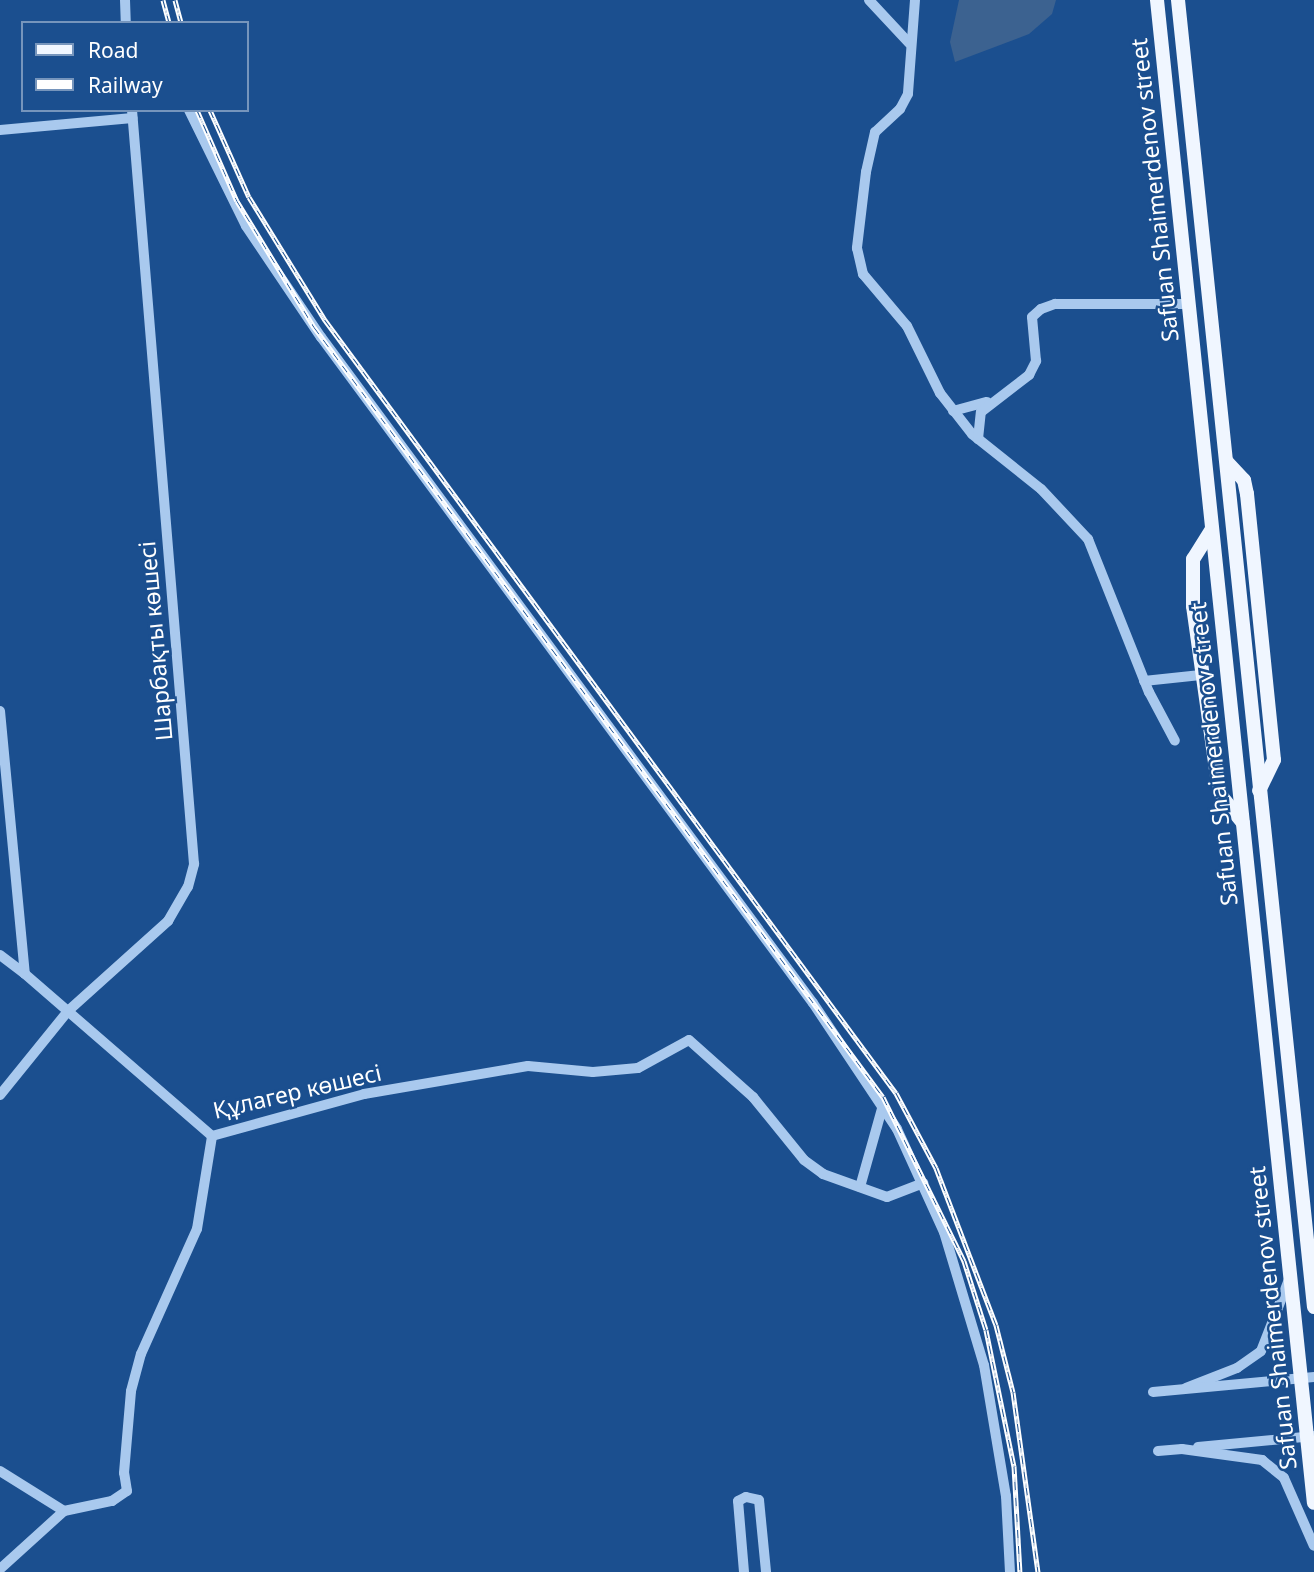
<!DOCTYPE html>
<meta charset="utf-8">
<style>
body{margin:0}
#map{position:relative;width:1314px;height:1572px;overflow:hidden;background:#1b4f8f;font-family:"Noto Sans",sans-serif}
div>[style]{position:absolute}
.water>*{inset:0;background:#3c6290}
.minor>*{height:10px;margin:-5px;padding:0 5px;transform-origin:5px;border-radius:5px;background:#a9c9ee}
.major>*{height:14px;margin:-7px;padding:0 7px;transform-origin:7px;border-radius:7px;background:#f0f6ff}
.rail>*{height:5px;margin-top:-2.5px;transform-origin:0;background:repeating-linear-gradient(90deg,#1b4f8f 0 8px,#fff 0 16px);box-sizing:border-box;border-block:2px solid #fff}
span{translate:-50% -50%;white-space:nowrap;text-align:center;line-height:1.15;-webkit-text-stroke:5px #1b4f8f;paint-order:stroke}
.street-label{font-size:23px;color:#fff}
.legend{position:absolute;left:21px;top:21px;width:228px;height:91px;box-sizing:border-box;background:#1b4f8f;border:2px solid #7695bc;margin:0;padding:9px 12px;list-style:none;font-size:21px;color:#fff}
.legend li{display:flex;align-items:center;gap:14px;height:35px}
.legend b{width:35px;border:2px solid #7695bc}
</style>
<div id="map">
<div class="water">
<i style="clip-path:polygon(959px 0,1056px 0,1052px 14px,1029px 34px,955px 62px,950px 42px)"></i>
</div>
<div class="minor">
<i style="left:125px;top:0;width:23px;rotate:88deg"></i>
<i style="left:869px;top:0;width:59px;rotate:47.1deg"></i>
<i style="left:915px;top:0;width:94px;rotate:94.3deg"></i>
<i style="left:908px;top:94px;width:17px;rotate:118deg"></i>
<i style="left:900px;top:109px;width:34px;rotate:137deg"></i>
<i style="left:875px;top:132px;width:41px;rotate:102.7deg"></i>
<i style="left:866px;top:172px;width:77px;rotate:96.8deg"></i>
<i style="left:857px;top:248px;width:27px;rotate:77deg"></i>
<i style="left:863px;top:274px;width:68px;rotate:49.8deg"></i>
<i style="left:907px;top:326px;width:75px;rotate:63.8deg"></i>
<i style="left:940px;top:393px;width:52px;rotate:52deg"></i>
<i style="left:972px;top:434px;width:88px;rotate:38.6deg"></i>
<i style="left:1041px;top:489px;width:69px;rotate:46.8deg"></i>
<i style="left:1088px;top:539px;width:165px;rotate:68.3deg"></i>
<i style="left:1149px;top:692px;width:55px;rotate:62deg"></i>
<i style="left:189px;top:110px;width:129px;rotate:63.8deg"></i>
<i style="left:246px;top:226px;width:134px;rotate:56deg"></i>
<i style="left:321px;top:337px;width:828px;rotate:53.55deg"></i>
<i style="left:813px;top:1003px;width:151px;rotate:56.3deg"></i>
<i style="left:897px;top:1129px;width:113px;rotate:65.5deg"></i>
<i style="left:944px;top:1232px;width:139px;rotate:73.3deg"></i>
<i style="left:984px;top:1365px;width:133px;rotate:80.5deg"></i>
<i style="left:1006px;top:1496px;width:76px;rotate:87deg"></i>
<i style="left:0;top:130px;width:133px;rotate:-5.2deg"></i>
<i style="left:953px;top:411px;width:35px;rotate:-15deg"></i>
<i style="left:978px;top:439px;width:27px;rotate:-84deg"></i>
<i style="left:981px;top:412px;width:61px;rotate:-37.6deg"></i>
<i style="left:1029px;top:375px;width:16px;rotate:-63deg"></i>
<i style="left:1036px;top:361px;width:44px;rotate:-95.2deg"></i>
<i style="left:1032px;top:317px;width:12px;rotate:-42deg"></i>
<i style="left:1041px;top:309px;width:15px;rotate:-20deg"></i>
<i style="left:1055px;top:304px;width:134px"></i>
<i style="left:1144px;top:681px;width:57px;rotate:-6deg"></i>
<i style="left:0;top:711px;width:264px;rotate:84.6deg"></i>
<i style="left:25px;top:974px;width:247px;rotate:40.9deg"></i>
<i style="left:212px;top:1136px;width:158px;rotate:-15.4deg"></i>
<i style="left:364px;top:1094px;width:166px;rotate:-9.7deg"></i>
<i style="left:528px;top:1066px;width:65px;rotate:5.3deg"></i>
<i style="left:593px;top:1072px;width:45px;rotate:-5.1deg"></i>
<i style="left:638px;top:1068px;width:58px;rotate:-28.8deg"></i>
<i style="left:689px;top:1040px;width:86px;rotate:41.7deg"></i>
<i style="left:753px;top:1097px;width:81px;rotate:51deg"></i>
<i style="left:804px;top:1160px;width:24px;rotate:36deg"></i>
<i style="left:823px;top:1174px;width:68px;rotate:19.8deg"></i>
<i style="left:887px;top:1197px;width:39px;rotate:-21deg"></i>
<i style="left:0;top:955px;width:31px;rotate:37deg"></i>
<i style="left:0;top:1095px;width:108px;rotate:-51deg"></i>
<i style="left:68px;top:1011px;width:135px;rotate:-42deg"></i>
<i style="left:168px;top:921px;width:39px;rotate:-60deg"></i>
<i style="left:188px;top:887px;width:24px;rotate:-75deg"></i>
<i style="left:194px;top:864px;width:757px;rotate:-94.7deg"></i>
<i style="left:860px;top:1187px;width:85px;rotate:-74.3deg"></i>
<i style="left:1186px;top:1388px;width:55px;rotate:-21.4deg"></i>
<i style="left:1237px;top:1368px;width:29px;rotate:-35deg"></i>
<i style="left:1261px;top:1351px;width:79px;rotate:-68.6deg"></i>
<i style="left:1153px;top:1392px;width:162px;rotate:-5.3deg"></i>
<i style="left:1198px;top:1447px;width:117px;rotate:-5.4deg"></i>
<i style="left:1158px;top:1451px;width:24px;rotate:-5deg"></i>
<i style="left:1182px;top:1449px;width:81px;rotate:7.8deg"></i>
<i style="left:1262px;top:1460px;width:28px;rotate:39deg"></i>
<i style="left:1284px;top:1478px;width:74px;rotate:66.2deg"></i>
<i style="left:0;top:1471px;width:75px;rotate:32deg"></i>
<i style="left:64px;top:1511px;width:86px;rotate:137.8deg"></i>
<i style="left:64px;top:1511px;width:49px;rotate:-11.8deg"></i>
<i style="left:112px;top:1501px;width:18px;rotate:-34deg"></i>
<i style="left:127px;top:1491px;width:18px;rotate:-99deg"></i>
<i style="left:124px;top:1473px;width:82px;rotate:-85.1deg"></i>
<i style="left:131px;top:1391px;width:38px;rotate:-75deg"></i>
<i style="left:141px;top:1354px;width:137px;rotate:-65.9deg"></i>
<i style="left:197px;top:1229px;width:94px;rotate:-80.8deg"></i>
<i style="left:744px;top:1572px;width:71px;rotate:-94.8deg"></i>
<i style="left:738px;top:1501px;width:9px;rotate:-27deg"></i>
<i style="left:746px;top:1497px;width:13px;rotate:13deg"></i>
<i style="left:759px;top:1500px;width:72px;rotate:84.4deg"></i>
</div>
<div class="major">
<i style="left:1157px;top:0;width:1511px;rotate:84.04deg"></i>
<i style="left:1178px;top:0;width:1314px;rotate:84.06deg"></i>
<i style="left:1227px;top:462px;width:25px;rotate:47deg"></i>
<i style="left:1244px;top:480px;width:14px;rotate:78deg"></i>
<i style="left:1247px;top:494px;width:267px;rotate:84.2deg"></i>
<i style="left:1274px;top:760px;width:34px;rotate:116deg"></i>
<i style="left:1212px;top:529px;width:36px;rotate:122deg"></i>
<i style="left:1193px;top:559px;width:47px;rotate:90deg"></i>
<i style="left:1193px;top:606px;width:172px;rotate:82deg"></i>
<i style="left:1217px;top:776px;width:22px;rotate:77deg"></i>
<i style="left:1222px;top:797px;width:33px;rotate:51deg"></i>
</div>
<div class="rail">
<i style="left:163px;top:0;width:24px;rotate:75deg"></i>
<i style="left:175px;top:0;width:24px;rotate:75deg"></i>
<i style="left:197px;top:110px;width:99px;rotate:66.3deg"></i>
<i style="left:237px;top:201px;width:148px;rotate:58.6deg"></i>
<i style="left:314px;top:327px;width:957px;rotate:53.54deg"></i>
<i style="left:883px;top:1097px;width:183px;rotate:63.7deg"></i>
<i style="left:964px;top:1261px;width:72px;rotate:72.3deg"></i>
<i style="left:986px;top:1330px;width:139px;rotate:78.4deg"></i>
<i style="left:1014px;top:1466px;width:106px;rotate:86.8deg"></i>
<i style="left:210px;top:110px;width:95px;rotate:65.9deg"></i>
<i style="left:249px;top:197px;width:145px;rotate:58.3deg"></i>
<i style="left:325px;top:320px;width:961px;rotate:53.55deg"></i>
<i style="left:896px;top:1093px;width:85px;rotate:61.9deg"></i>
<i style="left:936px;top:1168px;width:168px;rotate:69.1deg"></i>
<i style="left:996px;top:1325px;width:69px;rotate:75.8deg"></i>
<i style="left:1013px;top:1392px;width:182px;rotate:82.1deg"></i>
</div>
<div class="street-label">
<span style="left:1154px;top:190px;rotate:-96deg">Safuan Shaimerdenov street</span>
<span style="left:155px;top:641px;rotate:-95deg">Шарбақты көшесі</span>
<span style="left:1213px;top:754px;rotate:-96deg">Safuan Shaimerdenov street</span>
<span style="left:297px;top:1091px;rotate:-13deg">Құлагер көшесі</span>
<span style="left:1272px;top:1318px;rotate:-96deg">Safuan Shaimerdenov street</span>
</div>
<ul class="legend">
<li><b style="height:9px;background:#f0f6ff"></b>Road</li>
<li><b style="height:9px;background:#fff"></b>Railway</li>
</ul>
</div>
